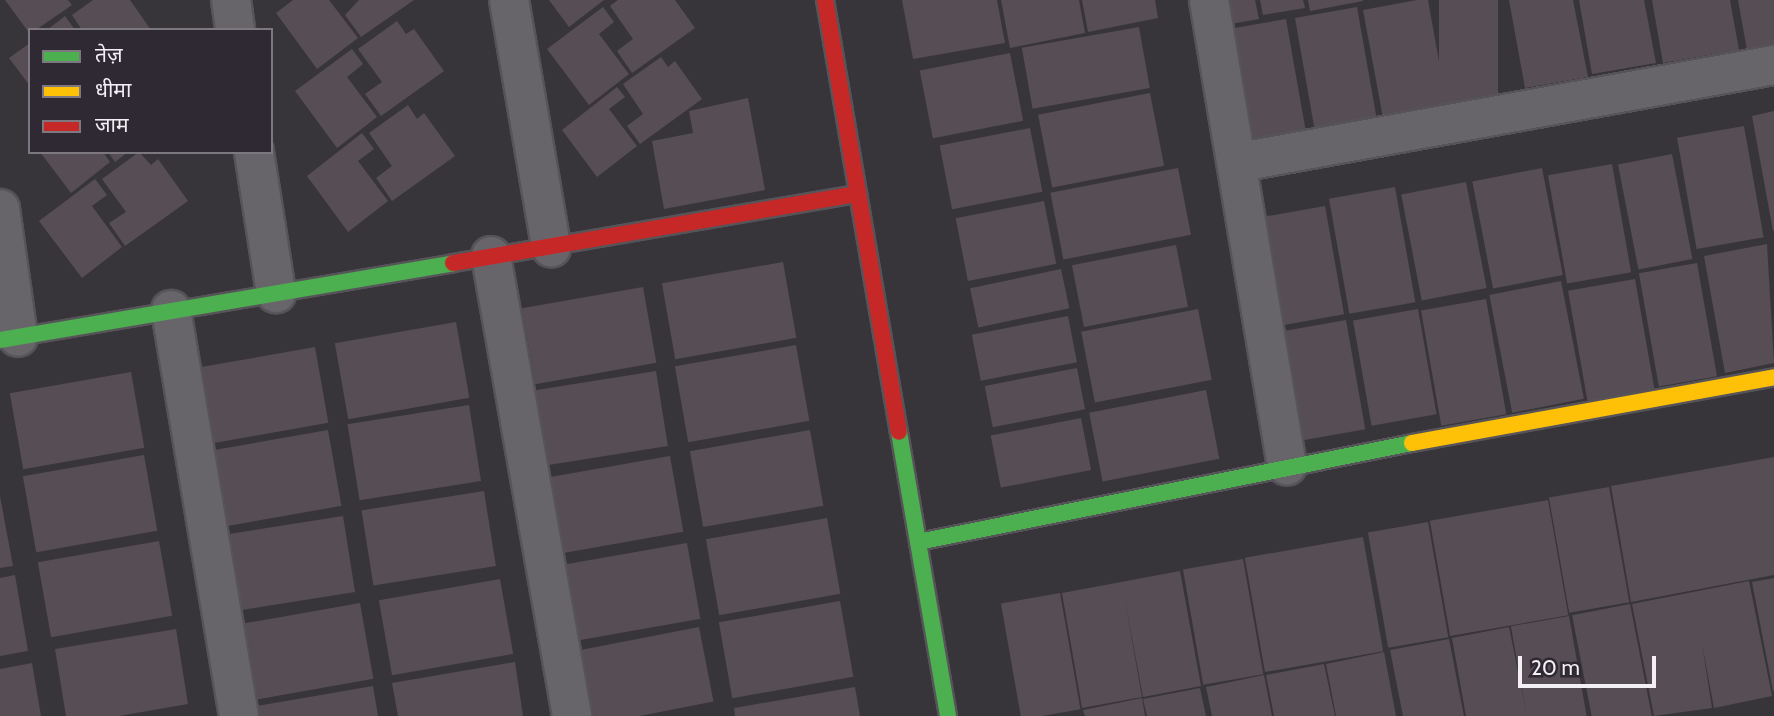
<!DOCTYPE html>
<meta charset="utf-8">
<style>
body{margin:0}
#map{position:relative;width:1774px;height:716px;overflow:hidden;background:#38353a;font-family:Cabin,"Noto Sans Devanagari",sans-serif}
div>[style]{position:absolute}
.building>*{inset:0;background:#574d55;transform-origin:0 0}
.roads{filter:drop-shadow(2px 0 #565458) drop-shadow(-2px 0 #565458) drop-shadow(0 2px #565458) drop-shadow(0 -2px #565458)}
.street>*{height:38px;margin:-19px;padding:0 19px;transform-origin:19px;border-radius:19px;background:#68656a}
.fast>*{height:16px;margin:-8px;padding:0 8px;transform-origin:8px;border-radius:8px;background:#4caf50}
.slow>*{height:16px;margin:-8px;padding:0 8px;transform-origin:8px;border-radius:8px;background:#ffc107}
.jam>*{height:16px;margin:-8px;padding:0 8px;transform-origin:8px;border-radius:8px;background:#c62828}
span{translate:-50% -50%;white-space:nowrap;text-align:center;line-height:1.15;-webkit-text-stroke:7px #2e2932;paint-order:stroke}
.legend{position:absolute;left:28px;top:28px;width:245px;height:126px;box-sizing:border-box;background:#2e2932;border:2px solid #7d7880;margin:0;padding:9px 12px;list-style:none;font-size:21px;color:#f3eff5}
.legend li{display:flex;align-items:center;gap:14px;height:35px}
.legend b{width:35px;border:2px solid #7d7880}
.scale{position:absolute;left:1518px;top:656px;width:138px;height:32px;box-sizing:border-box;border:4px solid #f3eff5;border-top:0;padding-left:9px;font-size:21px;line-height:24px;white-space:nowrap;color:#f3eff5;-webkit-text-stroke:5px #2e2932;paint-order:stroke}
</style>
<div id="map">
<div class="building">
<i style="clip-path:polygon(5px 0,68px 0,72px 5px,30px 34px)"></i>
<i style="clip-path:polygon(93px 0,130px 0,151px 30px,82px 30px,72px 15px)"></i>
<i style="clip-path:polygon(293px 0,329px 0,358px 38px,317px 69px,276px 13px)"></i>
<i style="clip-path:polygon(359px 0,414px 0,361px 37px,345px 15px)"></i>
<i style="clip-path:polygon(549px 0,604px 0,569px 27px)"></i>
<i style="clip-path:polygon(618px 0,675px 0,695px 28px,632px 73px,617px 51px,633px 39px,610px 6px)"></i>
<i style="clip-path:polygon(902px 0,997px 0,1005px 43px,913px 59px)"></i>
<i style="clip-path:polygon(1001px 0,1079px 0,1085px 33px,1010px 48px)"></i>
<i style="clip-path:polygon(1082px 0,1155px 0,1158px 18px,1088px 32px)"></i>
<i style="clip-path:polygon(1215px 0,1255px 0,1259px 19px,1219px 26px)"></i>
<i style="clip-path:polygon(1260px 0,1303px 0,1305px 8px,1263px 15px)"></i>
<i style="clip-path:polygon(1308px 0,1363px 0,1363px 1px,1310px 11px)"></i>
<i style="clip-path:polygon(1417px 0,1428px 0,1447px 106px,1383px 118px,1363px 10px)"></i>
<i style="left:1439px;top:0;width:59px;height:106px"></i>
<i style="clip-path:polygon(1509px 0,1573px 0,1588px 77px,1525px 88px)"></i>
<i style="clip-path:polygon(1579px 0,1644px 0,1656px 63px,1592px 74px)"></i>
<i style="clip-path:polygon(1652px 0,1730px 0,1739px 50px,1663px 63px)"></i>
<i style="clip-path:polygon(1738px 0,1774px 0,1774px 51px,1748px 56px)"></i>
<i style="clip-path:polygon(603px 7px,614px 22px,599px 34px,629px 74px,589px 105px,547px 49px)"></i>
<i style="left:1357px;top:7px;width:112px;height:63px;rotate:80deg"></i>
<i style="clip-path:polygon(65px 16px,75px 30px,47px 30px)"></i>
<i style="left:1286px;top:19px;width:113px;height:65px;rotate:80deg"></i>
<i style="clip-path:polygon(397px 21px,406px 34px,414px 29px,444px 71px,381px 116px,365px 94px,382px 82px,358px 49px)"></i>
<i style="left:1139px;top:27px;width:62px;height:119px;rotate:80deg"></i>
<i style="clip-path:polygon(30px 43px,30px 86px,9px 58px)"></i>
<i style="clip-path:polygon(352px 49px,363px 64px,347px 77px,377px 117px,337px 148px,295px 91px)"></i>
<i style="left:1010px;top:53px;width:69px;height:92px;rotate:79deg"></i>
<i style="clip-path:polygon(661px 57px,668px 67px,675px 61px,702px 99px,640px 144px,627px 126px,643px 114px,623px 84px)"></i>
<i style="clip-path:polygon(617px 87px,625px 97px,609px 109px,637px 146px,597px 177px,562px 130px)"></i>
<i style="left:1150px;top:93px;width:74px;height:114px;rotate:79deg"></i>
<i style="clip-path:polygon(748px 98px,765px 190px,664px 209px,652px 141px,693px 133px,689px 111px)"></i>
<i style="clip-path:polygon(408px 105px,417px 119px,424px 113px,455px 156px,392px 201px,376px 178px,392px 166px,369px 133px)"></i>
<i style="clip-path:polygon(1774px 111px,1774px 231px,1773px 231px,1752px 116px)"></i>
<i style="left:1744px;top:126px;width:113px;height:68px;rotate:80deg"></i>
<i style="left:1030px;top:128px;width:65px;height:92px;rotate:79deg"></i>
<i style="clip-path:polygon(362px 133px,374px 149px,358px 161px,388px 201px,348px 232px,307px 176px)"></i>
<i style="clip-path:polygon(40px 152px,103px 152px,110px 162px,71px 193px)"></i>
<i style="clip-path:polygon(108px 152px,128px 152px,115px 162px)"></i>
<i style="clip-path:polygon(139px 152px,151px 165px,158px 159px,188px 201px,125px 246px,109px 223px,126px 212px,102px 179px)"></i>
<i style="left:1672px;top:154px;width:107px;height:55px;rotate:79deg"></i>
<i style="left:1612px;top:164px;width:110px;height:65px;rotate:80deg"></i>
<i style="left:1178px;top:168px;width:68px;height:130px;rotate:79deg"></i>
<i style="left:1542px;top:168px;width:109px;height:71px;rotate:79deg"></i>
<i style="clip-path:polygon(95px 179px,107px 195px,92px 206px,122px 247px,82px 278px,39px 221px)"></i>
<i style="left:1466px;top:182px;width:108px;height:66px;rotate:79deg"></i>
<i style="left:1395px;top:187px;width:117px;height:67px;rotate:80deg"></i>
<i style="left:1044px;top:201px;width:64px;height:90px;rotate:79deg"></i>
<i style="left:1325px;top:206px;width:110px;height:68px;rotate:80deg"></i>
<i style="clip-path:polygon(1767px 244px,1774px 363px,1725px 373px,1704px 256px)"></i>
<i style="left:1176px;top:245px;width:63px;height:106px;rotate:79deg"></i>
<i style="left:783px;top:262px;width:77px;height:123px;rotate:80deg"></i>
<i style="left:1697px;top:263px;width:115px;height:59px;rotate:80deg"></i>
<i style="left:1061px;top:269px;width:40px;height:93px;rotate:78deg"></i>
<i style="left:1635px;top:279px;width:112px;height:68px;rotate:80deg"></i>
<i style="left:1561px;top:281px;width:120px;height:73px;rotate:79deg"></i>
<i style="left:643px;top:287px;width:77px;height:123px;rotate:80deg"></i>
<i style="left:1486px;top:299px;width:117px;height:66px;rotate:80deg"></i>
<i style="left:1198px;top:309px;width:72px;height:119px;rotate:79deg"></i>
<i style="left:1418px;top:309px;width:107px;height:66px;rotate:80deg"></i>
<i style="left:1068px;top:316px;width:47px;height:98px;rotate:79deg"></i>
<i style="left:1346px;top:320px;width:111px;height:63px;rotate:80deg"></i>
<i style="left:456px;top:322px;width:77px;height:123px;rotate:80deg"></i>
<i style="left:796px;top:345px;width:77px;height:123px;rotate:80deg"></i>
<i style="left:315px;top:347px;width:77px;height:123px;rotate:80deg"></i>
<i style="left:1077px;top:368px;width:42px;height:94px;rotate:79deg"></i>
<i style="left:656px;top:371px;width:76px;height:124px;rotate:81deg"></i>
<i style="left:131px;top:372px;width:77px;height:123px;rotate:80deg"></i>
<i style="left:1206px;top:390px;width:70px;height:119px;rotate:79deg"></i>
<i style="left:469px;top:405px;width:77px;height:123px;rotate:81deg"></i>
<i style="left:1081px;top:418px;width:53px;height:92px;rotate:79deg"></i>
<i style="left:328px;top:430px;width:77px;height:123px;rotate:80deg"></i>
<i style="left:810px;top:430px;width:77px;height:122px;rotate:80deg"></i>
<i style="left:144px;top:455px;width:77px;height:123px;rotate:80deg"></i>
<i style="left:670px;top:456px;width:77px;height:123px;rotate:80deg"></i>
<i style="clip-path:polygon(1774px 457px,1774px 575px,1631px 602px,1611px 486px)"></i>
<i style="left:1609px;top:487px;width:117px;height:61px;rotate:80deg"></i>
<i style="left:484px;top:491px;width:76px;height:124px;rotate:81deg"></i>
<i style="clip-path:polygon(0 496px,13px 566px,0 568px)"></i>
<i style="left:1548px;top:500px;width:117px;height:120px;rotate:80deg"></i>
<i style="left:343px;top:516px;width:77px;height:123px;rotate:81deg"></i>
<i style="left:827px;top:518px;width:77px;height:123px;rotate:80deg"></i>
<i style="left:1428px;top:522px;width:117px;height:61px;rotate:80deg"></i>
<i style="left:1363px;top:537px;width:116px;height:120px;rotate:80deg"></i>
<i style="left:159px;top:541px;width:76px;height:123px;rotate:80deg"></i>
<i style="left:687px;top:543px;width:77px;height:123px;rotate:80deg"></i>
<i style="left:1243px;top:559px;width:117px;height:61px;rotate:80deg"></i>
<i style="clip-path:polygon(1180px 571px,1201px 686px,1143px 697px,1124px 595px,1142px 697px,1082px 708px,1062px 593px)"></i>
<i style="clip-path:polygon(15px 575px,28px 651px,0 656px,0 578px)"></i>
<i style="clip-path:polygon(1774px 578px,1774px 691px,1773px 691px,1752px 582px)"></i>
<i style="left:500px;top:579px;width:76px;height:123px;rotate:80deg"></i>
<i style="clip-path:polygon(1749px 581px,1772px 696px,1714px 708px,1702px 644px,1712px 708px,1654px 716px,1632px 604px)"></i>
<i style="left:1060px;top:593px;width:118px;height:60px;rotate:80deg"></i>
<i style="left:840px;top:601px;width:77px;height:123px;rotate:80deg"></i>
<i style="left:360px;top:603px;width:77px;height:123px;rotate:80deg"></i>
<i style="left:1630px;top:604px;width:114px;height:59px;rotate:79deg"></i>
<i style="left:1569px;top:616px;width:102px;height:59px;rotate:80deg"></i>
<i style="left:699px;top:627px;width:76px;height:122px;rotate:79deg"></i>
<i style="clip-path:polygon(1509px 627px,1527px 716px,1466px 716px,1452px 638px)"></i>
<i style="clip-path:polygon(176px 629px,188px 704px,119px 716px,66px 716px,55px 649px)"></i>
<i style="clip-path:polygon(1449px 639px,1464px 716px,1403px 716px,1390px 650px)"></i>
<i style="clip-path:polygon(1384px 652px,1396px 716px,1336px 716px,1326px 664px)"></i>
<i style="clip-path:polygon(515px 662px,523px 716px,398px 716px,392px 683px)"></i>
<i style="clip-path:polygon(32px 663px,41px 716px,0 716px,0 669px)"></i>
<i style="clip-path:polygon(1324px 664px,1335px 716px,1274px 716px,1266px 675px)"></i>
<i style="clip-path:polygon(1264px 675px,1272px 716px,1212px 716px,1206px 687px)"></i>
<i style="clip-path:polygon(373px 686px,378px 716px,253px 716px,251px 707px)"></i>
<i style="clip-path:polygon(855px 687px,860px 716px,735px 716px,734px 708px)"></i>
<i style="clip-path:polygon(1200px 688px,1206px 716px,1147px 716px,1143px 699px)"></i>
<i style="clip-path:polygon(1142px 698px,1145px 716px,1085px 716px,1083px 710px)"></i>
</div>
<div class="roads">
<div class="street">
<i style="left:231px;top:0;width:30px;rotate:82deg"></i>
<i style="left:509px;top:0;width:251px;rotate:80.3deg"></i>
<i style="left:1209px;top:0;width:472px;rotate:80.5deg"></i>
<i style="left:254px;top:152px;width:143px;rotate:81.1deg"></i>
<i style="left:1240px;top:162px;width:543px;rotate:-10.3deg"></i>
<i style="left:0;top:209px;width:129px;rotate:82deg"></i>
<i style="left:491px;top:256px;width:467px;rotate:80deg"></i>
<i style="left:171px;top:310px;width:412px;rotate:80.5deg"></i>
</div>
<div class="fast">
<i style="left:0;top:340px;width:459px;rotate:-9.6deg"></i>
<i style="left:899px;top:432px;width:288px;rotate:80.2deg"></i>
<i style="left:918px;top:542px;width:504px;rotate:-11.33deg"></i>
</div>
<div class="slow">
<i style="left:1412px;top:443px;width:368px;rotate:-10.3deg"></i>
</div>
<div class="jam">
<i style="left:825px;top:0;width:438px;rotate:80.3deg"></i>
<i style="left:453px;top:263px;width:411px;rotate:-9.7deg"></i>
</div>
</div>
<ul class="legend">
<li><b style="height:9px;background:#4caf50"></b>तेज़</li>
<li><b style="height:9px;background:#ffc107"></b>धीमा</li>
<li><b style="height:9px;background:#c62828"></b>जाम</li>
</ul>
<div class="scale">20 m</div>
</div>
